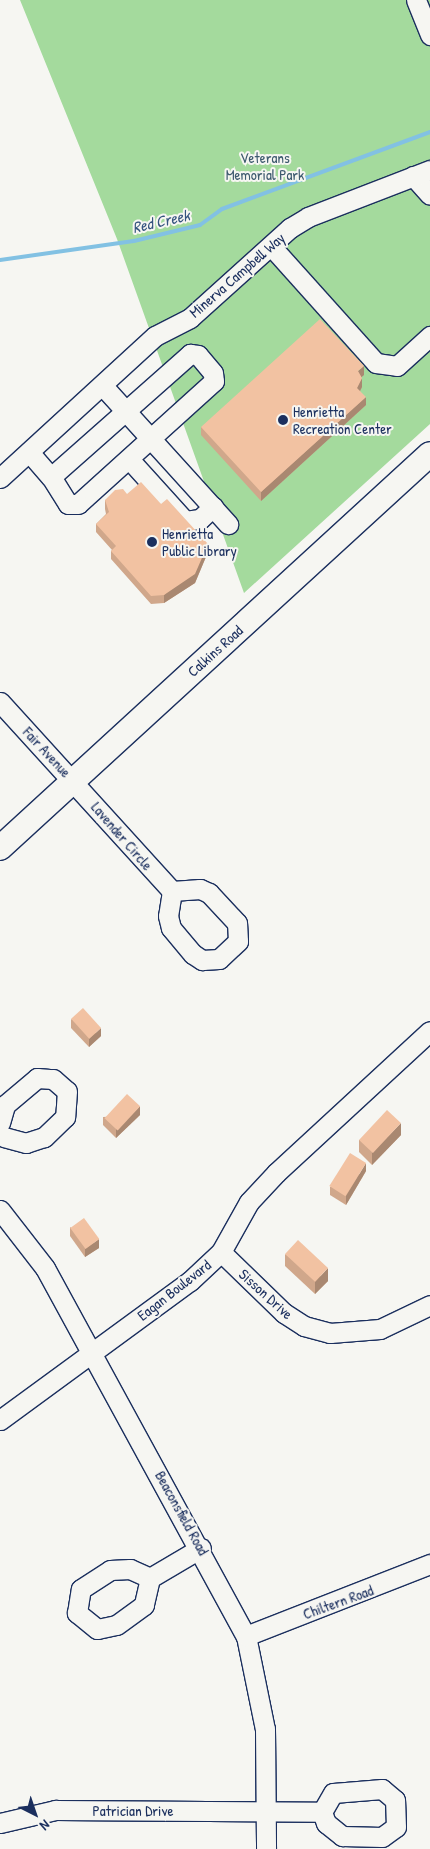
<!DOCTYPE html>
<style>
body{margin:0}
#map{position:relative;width:430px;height:1849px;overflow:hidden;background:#f6f6f2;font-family:"Patrick Hand",sans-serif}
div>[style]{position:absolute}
.green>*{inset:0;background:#a4da9d}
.stream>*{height:4px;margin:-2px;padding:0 2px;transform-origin:2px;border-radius:2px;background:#82c1e3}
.roads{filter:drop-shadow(1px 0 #1b2f5e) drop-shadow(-1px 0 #1b2f5e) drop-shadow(0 1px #1b2f5e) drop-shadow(0 -1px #1b2f5e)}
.minor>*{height:19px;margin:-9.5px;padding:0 9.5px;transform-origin:9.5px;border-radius:9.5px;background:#f6f6f2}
.major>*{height:24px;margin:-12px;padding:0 12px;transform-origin:12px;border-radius:12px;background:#f6f6f2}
.wall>*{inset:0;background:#d0a78b}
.shaded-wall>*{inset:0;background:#a98871}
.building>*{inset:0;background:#f2c2a2;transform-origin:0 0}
.dots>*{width:14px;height:14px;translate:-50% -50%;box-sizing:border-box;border:2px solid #f6f6f2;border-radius:50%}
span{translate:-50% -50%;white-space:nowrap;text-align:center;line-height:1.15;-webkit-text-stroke:4px #f6f6f2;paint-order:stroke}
.park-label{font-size:15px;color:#3d5a6e}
.street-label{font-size:15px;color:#1b2f5e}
.poi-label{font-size:15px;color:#1b2f5e}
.left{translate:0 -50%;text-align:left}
.water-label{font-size:16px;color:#35547f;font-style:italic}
.north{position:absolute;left:10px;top:1789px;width:50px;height:50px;-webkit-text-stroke:4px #f6f6f2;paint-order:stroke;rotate:139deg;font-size:14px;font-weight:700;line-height:20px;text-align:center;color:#1b2f5e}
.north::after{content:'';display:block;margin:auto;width:18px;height:22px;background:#1b2f5e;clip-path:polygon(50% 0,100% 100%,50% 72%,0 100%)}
</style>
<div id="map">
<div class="green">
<i style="clip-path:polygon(20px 0,430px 0,430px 424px,244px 593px,117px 239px)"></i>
</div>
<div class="stream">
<i style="left:0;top:260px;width:135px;rotate:-8.1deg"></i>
<i style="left:134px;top:241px;width:68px;rotate:-13.6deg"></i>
<i style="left:200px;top:225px;width:27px;rotate:-36deg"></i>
<i style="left:222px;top:209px;width:222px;rotate:-20.3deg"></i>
</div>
<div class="roads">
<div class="minor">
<i style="left:416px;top:0;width:38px;rotate:68deg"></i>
<i style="left:413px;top:176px;width:25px;rotate:48deg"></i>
<i style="left:271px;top:246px;width:157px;rotate:48.1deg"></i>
<i style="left:376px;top:363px;width:21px;rotate:8deg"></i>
<i style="left:397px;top:366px;width:45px;rotate:-42.3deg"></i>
<i style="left:190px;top:354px;width:8px;rotate:7deg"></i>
<i style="left:198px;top:355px;width:23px;rotate:50deg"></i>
<i style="left:213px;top:373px;width:8px;rotate:83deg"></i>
<i style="left:214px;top:381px;width:183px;rotate:137.9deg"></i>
<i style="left:78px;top:504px;width:10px;rotate:180deg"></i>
<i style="left:68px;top:504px;width:32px;rotate:-122deg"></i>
<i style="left:51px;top:477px;width:186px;rotate:-41.5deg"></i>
<i style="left:102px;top:385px;width:188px;rotate:47.8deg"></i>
<i style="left:29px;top:452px;width:33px;rotate:49deg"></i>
<i style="left:129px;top:459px;width:84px;rotate:47.9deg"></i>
<i style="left:185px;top:521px;width:15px;rotate:-8deg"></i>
<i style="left:200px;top:519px;width:18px;rotate:-43deg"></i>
<i style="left:0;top:478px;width:210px;rotate:-42.5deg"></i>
<i style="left:155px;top:336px;width:39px;rotate:-27deg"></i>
<i style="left:190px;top:318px;width:135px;rotate:-42deg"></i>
<i style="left:290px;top:228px;width:21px;rotate:-31deg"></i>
<i style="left:308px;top:217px;width:131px;rotate:-21.1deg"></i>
<i style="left:0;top:702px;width:256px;rotate:47.7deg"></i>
<i style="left:172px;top:891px;width:25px;rotate:99deg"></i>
<i style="left:168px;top:916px;width:12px;rotate:76deg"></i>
<i style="left:171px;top:928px;width:34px;rotate:50deg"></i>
<i style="left:193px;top:954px;width:11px;rotate:34deg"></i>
<i style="left:202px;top:960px;width:17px;rotate:-3deg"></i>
<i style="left:219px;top:959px;width:26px;rotate:-43deg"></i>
<i style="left:238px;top:941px;width:18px;rotate:-93deg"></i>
<i style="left:237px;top:923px;width:41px;rotate:-133deg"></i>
<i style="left:209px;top:893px;width:10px;rotate:-156deg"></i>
<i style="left:200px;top:889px;width:28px;rotate:176deg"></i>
<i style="left:0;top:1123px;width:19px;rotate:-74deg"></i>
<i style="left:5px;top:1105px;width:42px;rotate:-40.2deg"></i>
<i style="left:37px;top:1078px;width:16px;rotate:4deg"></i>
<i style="left:53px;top:1079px;width:18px;rotate:41deg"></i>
<i style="left:67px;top:1091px;width:26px;rotate:94deg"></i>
<i style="left:65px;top:1117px;width:29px;rotate:136deg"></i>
<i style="left:44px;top:1137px;width:19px;rotate:162deg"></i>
<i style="left:26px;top:1143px;width:23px;rotate:-165deg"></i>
<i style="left:0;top:1210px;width:73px;rotate:52.2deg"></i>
<i style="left:45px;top:1268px;width:419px;rotate:61.4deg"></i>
<i style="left:246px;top:1636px;width:95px;rotate:78.5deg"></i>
<i style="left:265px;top:1729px;width:120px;rotate:89.5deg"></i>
<i style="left:221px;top:1252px;width:88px;rotate:44.1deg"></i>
<i style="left:284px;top:1313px;width:24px;rotate:33deg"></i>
<i style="left:304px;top:1326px;width:27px;rotate:15deg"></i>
<i style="left:330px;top:1333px;width:50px;rotate:-4.6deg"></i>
<i style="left:380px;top:1329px;width:55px;rotate:-25.6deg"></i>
<i style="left:0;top:1420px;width:235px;rotate:-36.2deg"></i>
<i style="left:190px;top:1281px;width:42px;rotate:-43.1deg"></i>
<i style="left:221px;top:1252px;width:57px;rotate:-60.8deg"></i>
<i style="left:249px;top:1202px;width:40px;rotate:-47deg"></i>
<i style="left:276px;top:1173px;width:209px;rotate:-42.7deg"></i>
<i style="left:150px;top:1578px;width:28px;rotate:103deg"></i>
<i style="left:144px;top:1605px;width:34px;rotate:144deg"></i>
<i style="left:116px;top:1625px;width:19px;rotate:168deg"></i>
<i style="left:97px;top:1629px;width:26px;rotate:-141deg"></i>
<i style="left:77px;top:1613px;width:24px;rotate:-81deg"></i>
<i style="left:81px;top:1589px;width:35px;rotate:-33deg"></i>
<i style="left:110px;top:1570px;width:20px;rotate:-3deg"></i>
<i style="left:130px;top:1569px;width:22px;rotate:24deg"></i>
<i style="left:150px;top:1578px;width:59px;rotate:-30.5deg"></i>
<i style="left:246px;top:1636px;width:198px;rotate:-21.4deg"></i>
<i style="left:0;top:1823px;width:57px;rotate:-13.3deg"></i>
<i style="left:55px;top:1810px;width:267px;rotate:0.4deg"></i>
<i style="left:322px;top:1812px;width:12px;rotate:70deg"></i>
<i style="left:326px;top:1823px;width:21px;rotate:39deg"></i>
<i style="left:342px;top:1836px;width:40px;rotate:1.4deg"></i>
<i style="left:382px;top:1837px;width:17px;rotate:-36deg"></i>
<i style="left:396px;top:1827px;width:27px;rotate:-92deg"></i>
<i style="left:395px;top:1800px;width:17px;rotate:-140deg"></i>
<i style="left:382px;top:1789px;width:49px;rotate:175.3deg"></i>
<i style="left:333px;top:1793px;width:22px;rotate:120deg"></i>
</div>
<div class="major">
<i style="left:0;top:848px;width:583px;rotate:-42.5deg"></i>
</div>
</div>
<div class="wall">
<i style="clip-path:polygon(364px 375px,361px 377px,362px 387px,360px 391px,366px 405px,261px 501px,201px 435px,201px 427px)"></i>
<i style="clip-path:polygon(127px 494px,161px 504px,208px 552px,195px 583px,164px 603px,151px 604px,111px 559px,111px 551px,112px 550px,96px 532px,96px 524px,106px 514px,105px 509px,105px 500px)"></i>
<i style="clip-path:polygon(71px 1019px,101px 1036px,89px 1047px,71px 1028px)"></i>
<i style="clip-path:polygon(140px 1115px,116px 1138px,103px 1125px,103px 1117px)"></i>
<i style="clip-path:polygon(401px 1135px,372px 1165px,359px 1152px,359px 1140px)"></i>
<i style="clip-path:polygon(366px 1171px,346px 1205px,330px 1195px,330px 1187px)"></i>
<i style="clip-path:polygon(70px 1227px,99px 1248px,85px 1257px,70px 1236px)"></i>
<i style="clip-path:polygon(285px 1254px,328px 1281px,315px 1294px,285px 1266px)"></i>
</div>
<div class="shaded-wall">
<i style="clip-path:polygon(364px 366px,364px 375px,358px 380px,358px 371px)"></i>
<i style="clip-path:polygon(362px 378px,362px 387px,357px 397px,357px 388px)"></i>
<i style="clip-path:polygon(366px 397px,366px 405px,261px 501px,261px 492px)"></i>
<i style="clip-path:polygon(208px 544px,208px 552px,195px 583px,164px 603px,164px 595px)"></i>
<i style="clip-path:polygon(101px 1028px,101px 1036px,89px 1047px,89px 1039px)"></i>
<i style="clip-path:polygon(140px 1106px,140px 1115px,116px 1138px,116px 1130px)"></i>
<i style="clip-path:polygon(401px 1123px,401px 1135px,372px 1165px,372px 1153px)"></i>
<i style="clip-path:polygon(366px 1163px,366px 1171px,346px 1205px,346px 1196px)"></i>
<i style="clip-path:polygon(99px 1239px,99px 1248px,85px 1257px,85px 1249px)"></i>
<i style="clip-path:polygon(328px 1268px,328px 1281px,315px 1294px,315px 1282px)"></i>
</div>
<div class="building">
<i style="clip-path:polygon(320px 319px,364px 366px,358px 371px,362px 378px,357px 388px,366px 397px,261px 492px,201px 427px)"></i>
<i style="clip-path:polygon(141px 482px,161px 504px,167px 499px,208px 544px,195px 574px,164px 595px,151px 596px,111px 551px,116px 546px,96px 524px,109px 512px,105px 500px,115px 490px,123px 489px,127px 494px)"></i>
<i style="left:83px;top:1008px;width:27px;height:16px;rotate:48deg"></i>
<i style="left:127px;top:1094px;width:18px;height:33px;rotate:43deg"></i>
<i style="left:387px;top:1110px;width:19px;height:41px;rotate:43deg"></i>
<i style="left:350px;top:1153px;width:19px;height:39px;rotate:32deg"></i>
<i style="left:84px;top:1218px;width:26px;height:17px;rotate:54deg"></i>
<i style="left:298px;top:1240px;width:41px;height:19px;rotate:43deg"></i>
</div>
<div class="dots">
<i style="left:283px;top:420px;background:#1b2f5e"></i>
<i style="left:152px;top:542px;background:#1b2f5e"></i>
</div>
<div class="park-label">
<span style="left:265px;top:166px">Veterans<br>Memorial Park</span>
</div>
<div class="street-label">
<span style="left:237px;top:275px;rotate:-41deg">Minerva Campbell Way</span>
<span style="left:215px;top:651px;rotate:-42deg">Calkins Road</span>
<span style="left:47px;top:752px;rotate:47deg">Fair Avenue</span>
<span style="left:122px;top:836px;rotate:49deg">Lavender Circle</span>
<span style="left:174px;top:1290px;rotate:-38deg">Eagan Boulevard</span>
<span style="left:266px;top:1294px;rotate:42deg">Sisson Drive</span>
<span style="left:182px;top:1513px;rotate:61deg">Beaconsfield Road</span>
<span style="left:338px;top:1602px;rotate:-20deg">Chiltern Road</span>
<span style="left:133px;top:1811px">Patrician Drive</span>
</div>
<div class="poi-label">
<span class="left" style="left:293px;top:420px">Henrietta<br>Recreation Center</span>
<span class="left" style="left:162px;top:542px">Henrietta<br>Public Library</span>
</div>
<div class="water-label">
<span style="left:161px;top:221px;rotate:-13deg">Red Creek</span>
</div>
<div class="north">N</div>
</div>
